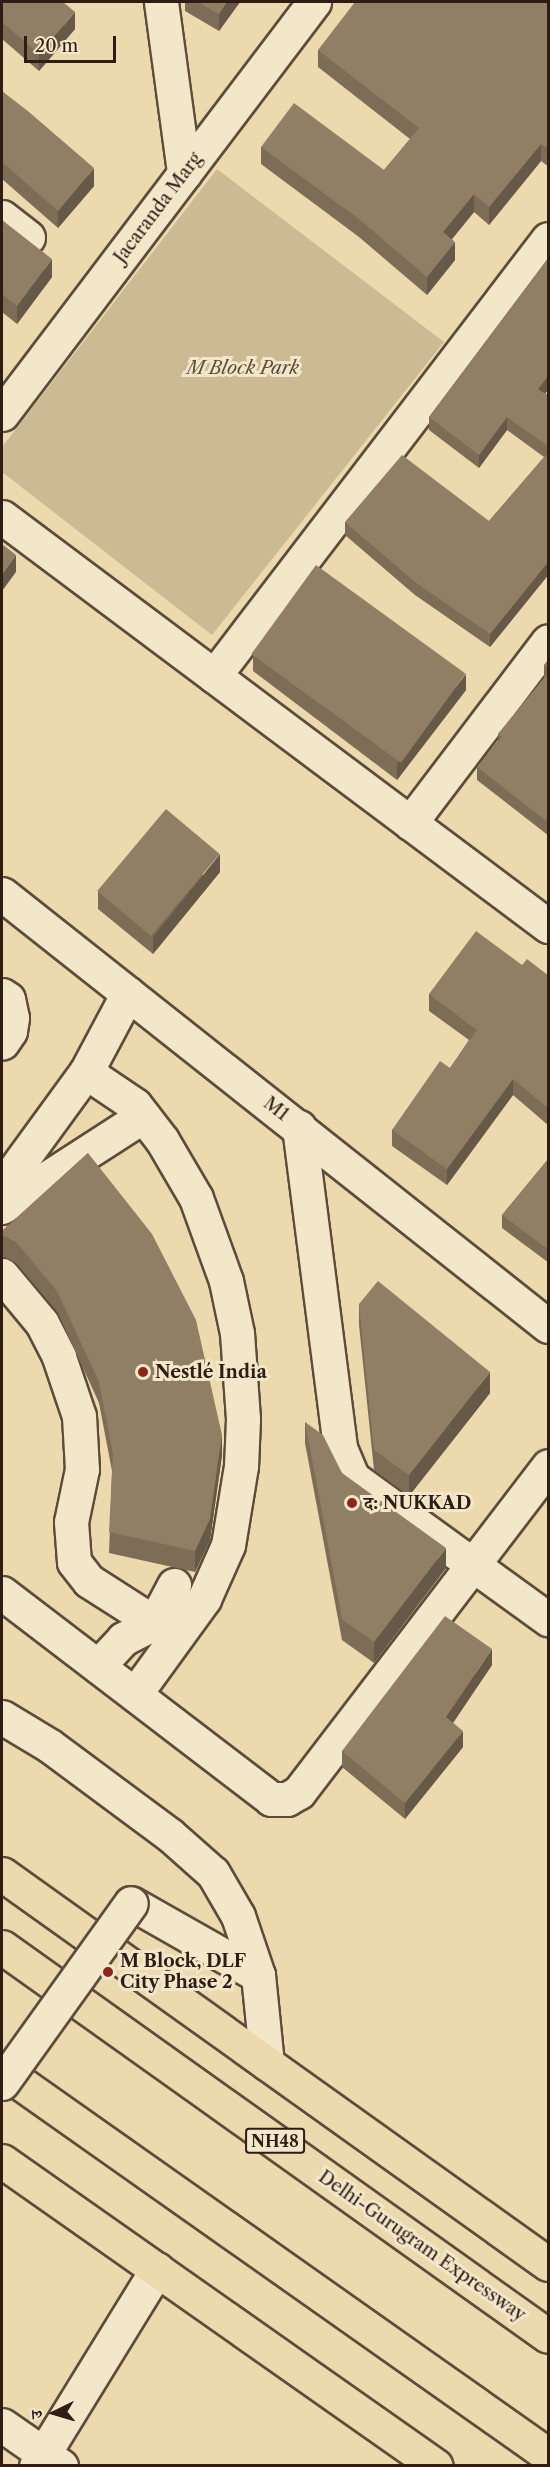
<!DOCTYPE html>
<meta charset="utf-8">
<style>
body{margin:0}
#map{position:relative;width:550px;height:2467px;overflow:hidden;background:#ecdaae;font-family:"Libre Caslon Text","Noto Serif Devanagari",serif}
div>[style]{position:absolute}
.green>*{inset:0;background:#ccba94}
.roads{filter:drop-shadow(2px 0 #5e4c3b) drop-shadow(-2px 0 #5e4c3b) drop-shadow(0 2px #5e4c3b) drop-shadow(0 -2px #5e4c3b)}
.minor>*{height:33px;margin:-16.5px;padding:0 16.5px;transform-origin:16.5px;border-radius:16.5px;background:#f3e7ca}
.major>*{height:33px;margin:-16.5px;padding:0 16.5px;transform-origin:16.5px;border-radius:16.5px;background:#ecdaae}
.highway>*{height:33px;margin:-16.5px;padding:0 16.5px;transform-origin:16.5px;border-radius:16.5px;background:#ecdaae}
.bridges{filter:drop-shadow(2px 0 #5e4c3b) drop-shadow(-2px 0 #5e4c3b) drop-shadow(0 2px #5e4c3b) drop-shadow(0 -2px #5e4c3b)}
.minor-bridge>*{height:33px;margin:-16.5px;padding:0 16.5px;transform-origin:16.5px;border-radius:16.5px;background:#f3e7ca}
.wall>*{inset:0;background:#7d6d57}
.shaded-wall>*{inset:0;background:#665947}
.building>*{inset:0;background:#917f65;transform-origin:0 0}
.dots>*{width:16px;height:16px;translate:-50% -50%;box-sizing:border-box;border:3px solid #f3e7ca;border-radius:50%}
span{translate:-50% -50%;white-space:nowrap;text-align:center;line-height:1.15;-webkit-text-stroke:6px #f3e7ca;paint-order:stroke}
.shield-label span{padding:2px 4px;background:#f3e7ca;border:2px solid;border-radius:4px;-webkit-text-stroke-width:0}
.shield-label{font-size:16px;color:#2e1c15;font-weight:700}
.street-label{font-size:18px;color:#2e1c15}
.park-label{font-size:18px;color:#5d4b3b;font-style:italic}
.poi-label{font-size:18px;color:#2e1c15;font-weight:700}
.left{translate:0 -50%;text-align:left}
.frame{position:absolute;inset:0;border:3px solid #2e1c15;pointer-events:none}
.north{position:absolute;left:24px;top:2383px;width:60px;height:60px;-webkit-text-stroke:4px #f3e7ca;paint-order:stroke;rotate:265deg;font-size:16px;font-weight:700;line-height:24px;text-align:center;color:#2e1c15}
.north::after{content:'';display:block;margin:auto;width:21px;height:27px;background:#2e1c15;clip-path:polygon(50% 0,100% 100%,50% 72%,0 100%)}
.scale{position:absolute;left:24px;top:36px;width:92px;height:27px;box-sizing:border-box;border:3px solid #2e1c15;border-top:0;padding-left:8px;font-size:18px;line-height:21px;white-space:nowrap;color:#2e1c15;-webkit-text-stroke:4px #f3e7ca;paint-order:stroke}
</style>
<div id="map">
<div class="green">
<i style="clip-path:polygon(217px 169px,444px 342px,212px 635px,2px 472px,2px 447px)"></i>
</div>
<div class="roads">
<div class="minor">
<i style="left:161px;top:2px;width:173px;rotate:82.3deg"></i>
<i style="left:2px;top:217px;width:33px;rotate:38deg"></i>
<i style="left:2px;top:414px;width:517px;rotate:-52.86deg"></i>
<i style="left:2px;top:517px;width:682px;rotate:36.84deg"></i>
<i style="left:214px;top:676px;width:550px;rotate:-52.61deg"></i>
<i style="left:410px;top:823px;width:228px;rotate:-52.8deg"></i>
<i style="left:2px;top:894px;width:696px;rotate:38.35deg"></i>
<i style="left:2px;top:995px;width:7px;rotate:34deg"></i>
<i style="left:8px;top:999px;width:19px;rotate:78deg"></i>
<i style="left:12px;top:1018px;width:13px;rotate:99deg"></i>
<i style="left:10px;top:1031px;width:14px;rotate:124deg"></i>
<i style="left:86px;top:1072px;width:89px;rotate:-62deg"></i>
<i style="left:299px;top:1127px;width:324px;rotate:82.7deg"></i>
<i style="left:340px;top:1448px;width:33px;rotate:67deg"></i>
<i style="left:353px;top:1478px;width:241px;rotate:35.9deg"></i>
<i style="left:2px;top:1187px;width:142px;rotate:-53.9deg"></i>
<i style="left:86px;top:1072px;width:59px;rotate:34deg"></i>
<i style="left:135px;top:1105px;width:44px;rotate:52.4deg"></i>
<i style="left:162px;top:1140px;width:67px;rotate:59.6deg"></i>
<i style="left:196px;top:1198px;width:88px;rotate:70.1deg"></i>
<i style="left:226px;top:1281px;width:53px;rotate:78.1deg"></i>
<i style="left:237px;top:1333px;width:86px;rotate:86deg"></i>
<i style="left:243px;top:1419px;width:47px;rotate:92.4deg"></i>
<i style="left:241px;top:1466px;width:80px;rotate:99.3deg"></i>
<i style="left:228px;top:1545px;width:59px;rotate:114deg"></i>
<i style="left:204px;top:1599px;width:117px;rotate:126deg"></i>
<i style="left:2px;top:1207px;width:168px;rotate:-32.8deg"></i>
<i style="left:2px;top:1275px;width:62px;rotate:50.2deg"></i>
<i style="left:42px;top:1323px;width:38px;rotate:63deg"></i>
<i style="left:59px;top:1357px;width:62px;rotate:71.3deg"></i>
<i style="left:79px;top:1416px;width:53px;rotate:86.8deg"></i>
<i style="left:82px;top:1469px;width:54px;rotate:101.7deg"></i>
<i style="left:71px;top:1522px;width:40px;rotate:85.7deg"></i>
<i style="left:74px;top:1562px;width:24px;rotate:52deg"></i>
<i style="left:89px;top:1581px;width:102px;rotate:32.6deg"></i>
<i style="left:2px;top:1593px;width:339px;rotate:37.4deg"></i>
<i style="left:271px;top:1799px;width:16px"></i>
<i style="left:287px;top:1799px;width:14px;rotate:-30deg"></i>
<i style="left:299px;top:1792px;width:410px;rotate:-52.6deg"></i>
<i style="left:98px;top:1666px;width:37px;rotate:-47deg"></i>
<i style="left:123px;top:1639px;width:35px;rotate:-27deg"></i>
<i style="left:154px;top:1623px;width:43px;rotate:-62.2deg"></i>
<i style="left:2px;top:1717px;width:56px;rotate:31.1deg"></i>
<i style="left:50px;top:1746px;width:149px;rotate:36.6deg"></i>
<i style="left:170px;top:1835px;width:57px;rotate:41.5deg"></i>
<i style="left:213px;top:1873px;width:50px;rotate:59.8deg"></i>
<i style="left:238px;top:1916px;width:62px;rotate:71.3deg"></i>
<i style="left:258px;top:1975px;width:89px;rotate:84.2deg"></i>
<i style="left:131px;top:1903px;width:146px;rotate:29.6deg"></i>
<i style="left:2px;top:2425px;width:72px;rotate:34.8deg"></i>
<i style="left:36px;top:2466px;width:231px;rotate:-58.4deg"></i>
</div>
<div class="major">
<i style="left:2px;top:1874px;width:671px;rotate:35.54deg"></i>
<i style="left:2px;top:2161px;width:530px;rotate:35.1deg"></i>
</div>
<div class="highway">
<i style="left:2px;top:1947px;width:670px;rotate:35.47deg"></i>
<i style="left:2px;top:2070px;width:668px;rotate:35.19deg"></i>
</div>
</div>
<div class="bridges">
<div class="minor-bridge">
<i style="left:2px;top:2083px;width:221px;rotate:-54.4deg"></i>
</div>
</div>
<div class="wall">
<i style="clip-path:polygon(2px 2px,75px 29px,39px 71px,2px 39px)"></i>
<i style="clip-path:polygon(185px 2px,240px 2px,219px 31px,185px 11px)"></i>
<i style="clip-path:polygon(549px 2px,549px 167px,541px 161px,489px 225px,474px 212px,452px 239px,455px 260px,427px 295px,359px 237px,261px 164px,261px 147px,384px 170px,410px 139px,318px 67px,318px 50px)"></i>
<i style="clip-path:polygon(2px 91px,94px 186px,58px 228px,2px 179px)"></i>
<i style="clip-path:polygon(2px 220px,52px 277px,17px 324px,2px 312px)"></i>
<i style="clip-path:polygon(549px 257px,549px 389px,545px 393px,549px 396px,549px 574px,490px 647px,415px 595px,345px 535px,345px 522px,489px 521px,544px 457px,507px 430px,479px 468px,429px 430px,429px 417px)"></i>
<i style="clip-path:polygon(253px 655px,466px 690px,397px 780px,253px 671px)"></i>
<i style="clip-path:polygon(549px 659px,549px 836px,477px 780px,477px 767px,498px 741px,498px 734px,544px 678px,544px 665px)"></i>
<i style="clip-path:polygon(220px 872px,153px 954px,98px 909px,98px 892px)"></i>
<i style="clip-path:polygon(522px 965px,549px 976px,549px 1126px,513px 1095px,447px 1185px,392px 1146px,392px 1130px,450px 1068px,469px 1040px,429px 1011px,429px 994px)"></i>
<i style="clip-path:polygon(88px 1153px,222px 1455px,210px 1540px,195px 1572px,109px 1553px,112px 1471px,99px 1403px,57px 1311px,16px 1263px,2px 1256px,2px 1231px)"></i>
<i style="clip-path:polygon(549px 1158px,549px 1263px,502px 1228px,502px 1215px)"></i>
<i style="clip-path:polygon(359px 1304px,490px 1393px,409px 1496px,374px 1470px,359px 1325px)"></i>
<i style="clip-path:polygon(305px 1422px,342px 1473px,446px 1568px,374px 1663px,342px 1640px,305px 1443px)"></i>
<i style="clip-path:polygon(492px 1665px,453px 1723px,463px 1747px,405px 1819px,342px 1767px,342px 1751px)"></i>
</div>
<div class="shaded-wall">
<i style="clip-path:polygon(227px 2px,240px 2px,219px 31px,219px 14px)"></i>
<i style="clip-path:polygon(75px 12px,75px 29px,39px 71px,39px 54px)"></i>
<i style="clip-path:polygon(541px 144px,541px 161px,489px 225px,489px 207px)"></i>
<i style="clip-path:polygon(94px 168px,94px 186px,58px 228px,58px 211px)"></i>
<i style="clip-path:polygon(474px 194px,474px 212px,443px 250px,443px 232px)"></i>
<i style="clip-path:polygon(455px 242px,455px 260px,427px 295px,427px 277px)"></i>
<i style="clip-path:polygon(52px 259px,52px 277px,17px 324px,17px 306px)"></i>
<i style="clip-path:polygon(549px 375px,549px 389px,538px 402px,538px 389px)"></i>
<i style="clip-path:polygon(507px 417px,507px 430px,479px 468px,479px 455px)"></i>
<i style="clip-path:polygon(16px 555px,16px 572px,2px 591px,2px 574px)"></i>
<i style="clip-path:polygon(549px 561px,549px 574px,490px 647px,490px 634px)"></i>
<i style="clip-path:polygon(466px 674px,466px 690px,397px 780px,397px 764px)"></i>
<i style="clip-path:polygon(220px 854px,220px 872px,153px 954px,153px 937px)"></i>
<i style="clip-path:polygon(513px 1079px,513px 1095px,447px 1185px,447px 1169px)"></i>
<i style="clip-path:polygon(490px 1372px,490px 1393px,409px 1496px,409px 1475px)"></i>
<i style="clip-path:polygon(222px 1435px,222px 1455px,210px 1540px,195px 1572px,195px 1551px)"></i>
<i style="clip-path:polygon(446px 1548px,446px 1568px,374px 1663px,374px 1642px)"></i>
<i style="clip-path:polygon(492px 1649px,492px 1665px,446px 1733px,446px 1717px)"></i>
<i style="clip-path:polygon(463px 1731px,463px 1747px,405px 1819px,405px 1803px)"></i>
</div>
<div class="building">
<i style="clip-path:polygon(2px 2px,63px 2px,75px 12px,39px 54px,2px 22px)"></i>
<i style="clip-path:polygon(198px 2px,227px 2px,219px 14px)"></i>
<i style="clip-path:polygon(355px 2px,549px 2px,549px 149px,541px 144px,489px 207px,474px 194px,443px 232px,455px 242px,427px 277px,359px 219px,261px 147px,294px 103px,384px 170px,419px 128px,318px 50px)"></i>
<i style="clip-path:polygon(2px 91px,29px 112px,94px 168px,58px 211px,2px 162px)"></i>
<i style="clip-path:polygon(2px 220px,52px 259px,17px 306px,2px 294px)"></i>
<i style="clip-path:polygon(549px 257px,549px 375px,538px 389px,549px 396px,549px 447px,507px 417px,479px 455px,429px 417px)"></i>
<i style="clip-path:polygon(549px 452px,549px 561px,490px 634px,415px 582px,345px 522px,402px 455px,489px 521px)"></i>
<i style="clip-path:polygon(2px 544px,16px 555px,2px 574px)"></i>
<i style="left:316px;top:565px;width:185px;height:110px;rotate:36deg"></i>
<i style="clip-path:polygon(549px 659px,549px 669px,544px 665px)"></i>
<i style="clip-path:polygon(549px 672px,549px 823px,477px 767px,502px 737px,498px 734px)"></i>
<i style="left:166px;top:809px;width:70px;height:107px;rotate:40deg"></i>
<i style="clip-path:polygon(476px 931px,522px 965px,527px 959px,549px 976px,549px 1109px,513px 1079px,447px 1169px,392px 1130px,440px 1061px,450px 1068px,477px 1030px,429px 994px)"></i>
<i style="clip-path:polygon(88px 1153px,152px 1234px,196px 1320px,222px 1435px,210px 1519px,195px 1551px,109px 1532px,113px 1454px,99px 1382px,57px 1291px,16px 1242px,2px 1235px,2px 1231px)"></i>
<i style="clip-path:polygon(549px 1158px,549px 1250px,502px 1215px)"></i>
<i style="clip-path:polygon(378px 1281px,490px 1372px,409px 1475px,374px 1450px,359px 1304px)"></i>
<i style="clip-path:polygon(305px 1422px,323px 1435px,342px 1473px,446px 1548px,374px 1642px,342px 1619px)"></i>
<i style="clip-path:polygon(445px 1616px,492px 1649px,446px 1717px,463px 1731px,405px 1803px,342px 1751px)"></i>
</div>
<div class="dots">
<i style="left:143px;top:1372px;background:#8f2418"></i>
<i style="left:352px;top:1503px;background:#8f2418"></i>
<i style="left:108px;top:1972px;background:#8f2418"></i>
</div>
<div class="shield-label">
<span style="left:275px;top:2141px">NH48</span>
</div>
<div class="street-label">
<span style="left:158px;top:208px;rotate:-53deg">Jacaranda Marg</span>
<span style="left:276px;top:1109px;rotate:38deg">M1</span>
<span style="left:422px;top:2246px;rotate:35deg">Delhi-Gurugram Expressway</span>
</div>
<div class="park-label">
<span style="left:243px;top:368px">M Block Park</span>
</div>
<div class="poi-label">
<span class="left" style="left:155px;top:1372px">Nestlé India</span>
<span class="left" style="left:364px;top:1503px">द: NUKKAD</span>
<span class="left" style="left:120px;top:1972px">M Block, DLF<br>City Phase 2</span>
</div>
<div class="frame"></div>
<div class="north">उ</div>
<div class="scale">20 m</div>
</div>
